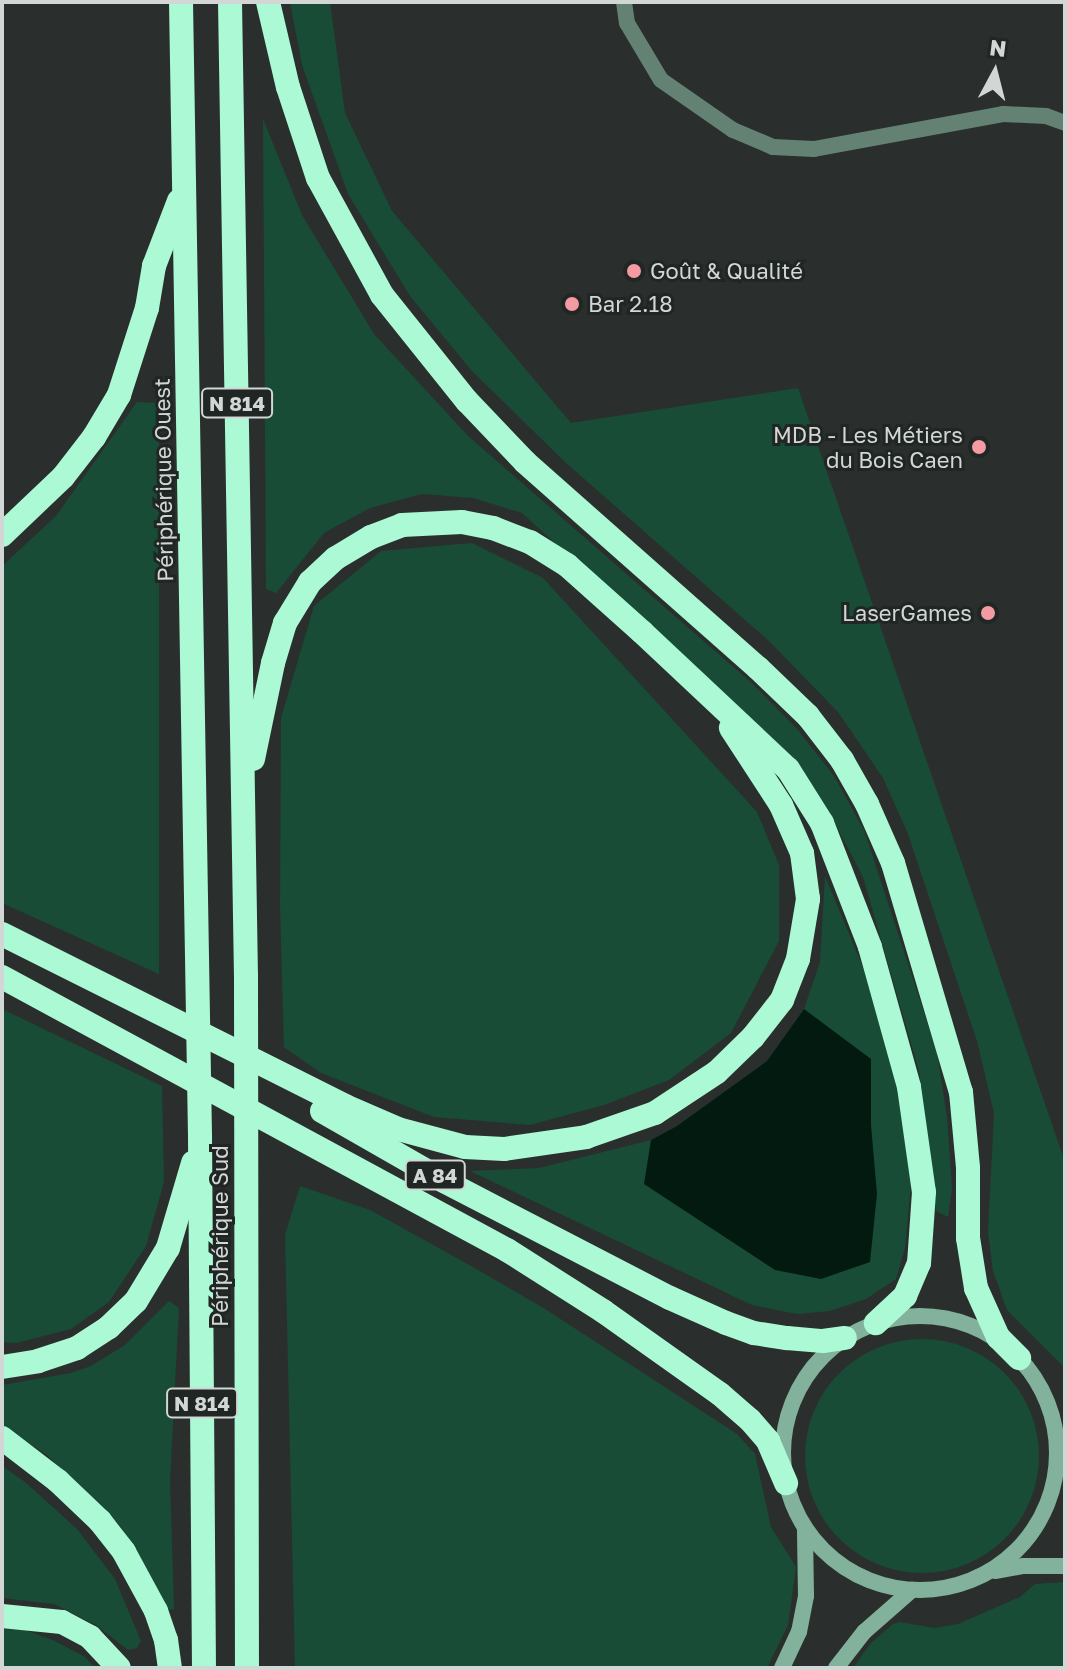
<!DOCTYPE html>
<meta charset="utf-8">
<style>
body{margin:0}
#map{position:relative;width:1067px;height:1670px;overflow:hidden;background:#2a2f2d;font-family:"Golos Text",sans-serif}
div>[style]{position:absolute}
.green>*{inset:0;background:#184c37}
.round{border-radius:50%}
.water>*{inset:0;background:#031a11}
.street>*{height:16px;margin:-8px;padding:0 8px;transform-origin:8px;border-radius:8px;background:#648274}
.secondary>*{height:16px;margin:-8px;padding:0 8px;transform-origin:8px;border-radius:8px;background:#82b29b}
.secondary>.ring{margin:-8px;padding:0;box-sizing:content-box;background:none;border:16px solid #82b29b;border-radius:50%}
.highway>*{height:24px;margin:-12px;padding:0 12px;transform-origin:12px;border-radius:12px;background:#acf9d5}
.dots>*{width:22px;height:22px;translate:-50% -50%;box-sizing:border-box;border:4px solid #202623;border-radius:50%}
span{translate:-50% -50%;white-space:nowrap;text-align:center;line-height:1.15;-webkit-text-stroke:6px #202623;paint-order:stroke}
.shield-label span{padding:2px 6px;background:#202623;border:2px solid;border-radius:6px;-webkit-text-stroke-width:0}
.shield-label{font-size:20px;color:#d2d6d4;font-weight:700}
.poi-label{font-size:22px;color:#d2d6d4}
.left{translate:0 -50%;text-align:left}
.right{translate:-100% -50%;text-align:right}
.street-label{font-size:22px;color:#d2d6d4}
.frame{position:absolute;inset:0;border:4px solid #d2d6d4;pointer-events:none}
.north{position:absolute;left:955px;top:32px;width:80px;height:80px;-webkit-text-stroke:6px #202623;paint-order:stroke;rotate:7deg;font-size:22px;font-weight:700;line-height:32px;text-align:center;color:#d2d6d4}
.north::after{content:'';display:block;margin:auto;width:28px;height:36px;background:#d2d6d4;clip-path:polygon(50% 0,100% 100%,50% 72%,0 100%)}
</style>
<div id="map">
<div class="green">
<i style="clip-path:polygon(290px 2px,330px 2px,345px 113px,392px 211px,571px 423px,798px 388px,1065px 1162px,1065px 1368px,1007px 1310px,993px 1271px,988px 1232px,994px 1113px,977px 1041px,908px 834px,883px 778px,838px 712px,768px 640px,565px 462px,471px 370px,410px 296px,348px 194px,302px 65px)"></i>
<i style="clip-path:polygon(263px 119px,302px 215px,374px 334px,468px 436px,754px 685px,798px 730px,834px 776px,864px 830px,937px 1052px,947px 1117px,952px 1188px,948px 1217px,936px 1211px,919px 1071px,863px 877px,827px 808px,793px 760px,522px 513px,473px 498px,422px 494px,370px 508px,324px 533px,276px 593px,266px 589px)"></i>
<i style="clip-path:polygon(137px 402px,159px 403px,159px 974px,2px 903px,2px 566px,56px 516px)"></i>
<i style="clip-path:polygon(472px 543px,543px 578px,757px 812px,779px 865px,779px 941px,731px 1033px,669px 1080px,604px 1105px,530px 1125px,434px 1117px,321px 1073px,284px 1047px,280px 905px,281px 718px,314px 606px,381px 551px)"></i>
<i style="clip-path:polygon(825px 876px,864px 970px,897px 1084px,911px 1182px,905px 1248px,896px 1279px,866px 1299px,830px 1311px,797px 1314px,752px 1305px,470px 1171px,539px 1168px,651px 1140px,677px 1126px,767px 1061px,804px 1009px,820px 962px)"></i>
<i style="clip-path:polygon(2px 1009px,162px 1086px,164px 1182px,146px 1246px,109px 1302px,71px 1329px,16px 1343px,2px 1342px)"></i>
<i style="clip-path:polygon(300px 1186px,370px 1210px,464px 1262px,542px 1307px,737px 1434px,755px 1454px,771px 1527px,796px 1567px,788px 1625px,767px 1668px,295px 1668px,285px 1235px)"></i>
<i style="clip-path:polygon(169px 1301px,179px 1308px,170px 1479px,174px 1609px,167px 1610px,121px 1527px,47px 1455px,2px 1426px,2px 1385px,71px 1373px,91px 1366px,125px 1345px)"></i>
<i class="round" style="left:805px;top:1339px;width:234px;height:234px"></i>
<i style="clip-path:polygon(2px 1466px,25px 1482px,77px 1529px,115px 1579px,141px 1641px,137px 1648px,128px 1650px,96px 1625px,54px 1604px,2px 1598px)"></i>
<i style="clip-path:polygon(1065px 1582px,1065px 1668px,853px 1668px,870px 1644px,893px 1624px,900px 1622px,934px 1628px,958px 1624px,1020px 1597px,1035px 1584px)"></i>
<i style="clip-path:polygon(2px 1629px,25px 1630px,55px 1641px,85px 1657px,95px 1668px,2px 1668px)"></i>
</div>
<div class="water">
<i style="clip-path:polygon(804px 1009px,871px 1059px,871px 1125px,877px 1194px,870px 1262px,821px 1279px,775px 1270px,644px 1184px,651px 1140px,677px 1126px,767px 1061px)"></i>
</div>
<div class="street">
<i style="left:624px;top:2px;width:21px;rotate:82deg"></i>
<i style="left:627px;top:23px;width:66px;rotate:59.2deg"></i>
<i style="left:661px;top:80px;width:88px;rotate:34.8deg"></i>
<i style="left:733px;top:130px;width:43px;rotate:23deg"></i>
<i style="left:773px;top:147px;width:41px;rotate:2.8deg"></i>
<i style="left:814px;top:149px;width:192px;rotate:-10.5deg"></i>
<i style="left:1003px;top:114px;width:43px;rotate:2.7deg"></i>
<i style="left:1046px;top:116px;width:20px;rotate:20deg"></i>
</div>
<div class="secondary">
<i class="ring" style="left:783px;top:1316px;width:258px;height:258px"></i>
<i style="left:995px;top:1571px;width:29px;rotate:-10deg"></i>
<i style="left:1024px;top:1566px;width:41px"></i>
<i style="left:782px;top:1668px;width:40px;rotate:-65deg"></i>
<i style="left:799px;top:1632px;width:37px;rotate:-79deg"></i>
<i style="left:806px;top:1596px;width:67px;rotate:-90.9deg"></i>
<i style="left:836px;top:1668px;width:46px;rotate:-52.1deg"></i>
<i style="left:864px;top:1632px;width:64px;rotate:-41.2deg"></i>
</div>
<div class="highway">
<i style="left:181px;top:2px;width:1136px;rotate:89.04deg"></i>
<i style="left:200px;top:1138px;width:530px;rotate:89.57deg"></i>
<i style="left:230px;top:2px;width:974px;rotate:89.06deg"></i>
<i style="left:246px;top:976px;width:692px;rotate:89.92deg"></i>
<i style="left:268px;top:2px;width:87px;rotate:76.8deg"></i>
<i style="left:288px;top:87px;width:96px;rotate:71.8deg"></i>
<i style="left:318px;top:178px;width:133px;rotate:61.3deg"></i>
<i style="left:382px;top:295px;width:136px;rotate:51.3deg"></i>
<i style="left:467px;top:401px;width:84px;rotate:46.4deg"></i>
<i style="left:525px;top:462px;width:311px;rotate:41.5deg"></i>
<i style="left:758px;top:668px;width:69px;rotate:43.8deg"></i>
<i style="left:808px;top:716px;width:56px;rotate:52.3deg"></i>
<i style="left:842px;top:760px;width:51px;rotate:60.4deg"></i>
<i style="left:867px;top:804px;width:64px;rotate:66.2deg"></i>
<i style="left:893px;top:863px;width:239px;rotate:73.5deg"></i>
<i style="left:961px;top:1092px;width:76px;rotate:84.7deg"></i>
<i style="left:968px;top:1168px;width:70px;rotate:90deg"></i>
<i style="left:968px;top:1238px;width:51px;rotate:80.9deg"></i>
<i style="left:976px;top:1288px;width:54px;rotate:65.8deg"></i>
<i style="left:998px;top:1337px;width:30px;rotate:45deg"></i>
<i style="left:2px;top:535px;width:84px;rotate:-43.6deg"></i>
<i style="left:63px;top:477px;width:51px;rotate:-52.2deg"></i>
<i style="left:94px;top:437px;width:49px;rotate:-59.2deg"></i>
<i style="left:119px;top:395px;width:91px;rotate:-72.2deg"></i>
<i style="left:147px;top:308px;width:43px;rotate:-80.5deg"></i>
<i style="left:154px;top:266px;width:70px;rotate:-69deg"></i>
<i style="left:253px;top:759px;width:98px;rotate:-78.2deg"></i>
<i style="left:273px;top:663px;width:42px;rotate:-73.3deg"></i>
<i style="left:285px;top:623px;width:48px;rotate:-58.6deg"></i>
<i style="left:310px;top:582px;width:35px;rotate:-43deg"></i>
<i style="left:336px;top:558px;width:41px;rotate:-31deg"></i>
<i style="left:371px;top:537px;width:33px;rotate:-21deg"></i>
<i style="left:402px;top:525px;width:60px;rotate:-2.9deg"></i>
<i style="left:462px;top:522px;width:32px;rotate:11deg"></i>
<i style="left:493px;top:528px;width:40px;rotate:21deg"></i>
<i style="left:530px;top:542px;width:44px;rotate:31.9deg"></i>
<i style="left:567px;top:565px;width:101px;rotate:41.8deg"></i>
<i style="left:642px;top:632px;width:200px;rotate:43.2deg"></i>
<i style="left:788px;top:769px;width:64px;rotate:57.8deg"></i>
<i style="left:822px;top:823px;width:133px;rotate:68.8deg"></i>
<i style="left:870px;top:947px;width:145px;rotate:74.4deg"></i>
<i style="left:909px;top:1087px;width:106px;rotate:81.9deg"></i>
<i style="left:924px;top:1192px;width:71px;rotate:94deg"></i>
<i style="left:919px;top:1263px;width:36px;rotate:113deg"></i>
<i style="left:905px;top:1296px;width:40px;rotate:137deg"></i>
<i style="left:2px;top:934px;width:384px;rotate:26.6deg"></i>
<i style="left:345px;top:1106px;width:58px;rotate:23.5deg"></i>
<i style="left:398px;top:1129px;width:69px;rotate:15deg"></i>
<i style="left:465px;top:1147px;width:39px;rotate:3deg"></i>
<i style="left:504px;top:1149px;width:83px;rotate:-8.3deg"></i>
<i style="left:586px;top:1137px;width:73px;rotate:-19.2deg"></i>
<i style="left:655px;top:1113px;width:74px;rotate:-33.5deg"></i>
<i style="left:717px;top:1072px;width:50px;rotate:-44.2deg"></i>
<i style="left:753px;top:1037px;width:47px;rotate:-51.9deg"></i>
<i style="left:782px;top:1000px;width:44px;rotate:-68.7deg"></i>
<i style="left:798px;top:959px;width:61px;rotate:-80.5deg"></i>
<i style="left:808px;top:899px;width:46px;rotate:-97.4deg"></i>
<i style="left:802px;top:853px;width:52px;rotate:-113.6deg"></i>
<i style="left:781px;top:805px;width:92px;rotate:-123deg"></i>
<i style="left:2px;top:977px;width:574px;rotate:28.4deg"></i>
<i style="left:507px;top:1250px;width:114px;rotate:32.4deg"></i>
<i style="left:603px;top:1311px;width:143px;rotate:35.4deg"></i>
<i style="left:720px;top:1394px;width:40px;rotate:41deg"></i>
<i style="left:750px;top:1420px;width:28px;rotate:49deg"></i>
<i style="left:768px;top:1441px;width:46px;rotate:66.8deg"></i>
<i style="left:322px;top:1111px;width:141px;rotate:29.8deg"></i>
<i style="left:444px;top:1181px;width:254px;rotate:27.4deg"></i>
<i style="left:670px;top:1298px;width:61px;rotate:24.1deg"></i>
<i style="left:726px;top:1323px;width:30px;rotate:20deg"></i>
<i style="left:754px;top:1333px;width:33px;rotate:9deg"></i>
<i style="left:787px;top:1338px;width:36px;rotate:5deg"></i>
<i style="left:823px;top:1341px;width:22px;rotate:-8deg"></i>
<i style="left:2px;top:1367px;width:36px;rotate:-9deg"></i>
<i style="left:38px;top:1361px;width:41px;rotate:-18.4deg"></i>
<i style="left:77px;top:1348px;width:38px;rotate:-33deg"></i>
<i style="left:109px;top:1327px;width:37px;rotate:-44deg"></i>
<i style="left:136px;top:1301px;width:62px;rotate:-58.9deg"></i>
<i style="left:168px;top:1248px;width:89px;rotate:-73.6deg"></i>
<i style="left:2px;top:1438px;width:71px;rotate:37.5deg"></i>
<i style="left:58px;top:1481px;width:58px;rotate:43.6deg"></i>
<i style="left:100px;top:1521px;width:39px;rotate:52deg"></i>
<i style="left:124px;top:1552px;width:67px;rotate:61.5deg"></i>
<i style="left:156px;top:1611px;width:31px;rotate:71deg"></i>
<i style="left:166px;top:1640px;width:28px;rotate:82deg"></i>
<i style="left:2px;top:1616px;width:60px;rotate:5.7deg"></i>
<i style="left:62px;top:1622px;width:32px;rotate:28deg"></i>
<i style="left:90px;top:1637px;width:42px;rotate:46.9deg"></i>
</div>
<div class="dots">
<i style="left:634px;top:271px;background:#f49aa3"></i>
<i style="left:572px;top:304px;background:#f49aa3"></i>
<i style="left:979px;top:447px;background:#f49aa3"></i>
<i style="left:988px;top:613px;background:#f49aa3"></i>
</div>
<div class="shield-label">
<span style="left:237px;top:403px">N 814</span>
<span style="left:435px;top:1175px">A 84</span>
<span style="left:202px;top:1403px">N 814</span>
</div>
<div class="poi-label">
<span class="left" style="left:650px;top:271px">Goût &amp; Qualité</span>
<span class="left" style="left:588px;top:304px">Bar 2.18</span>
<span class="right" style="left:963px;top:447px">MDB - Les Métiers<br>du Bois Caen</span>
<span class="right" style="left:972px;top:613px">LaserGames</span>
</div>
<div class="street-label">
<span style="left:163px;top:480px;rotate:-91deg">Périphérique Ouest</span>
<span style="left:220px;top:1236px;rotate:-90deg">Périphérique Sud</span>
</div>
<div class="frame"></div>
<div class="north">N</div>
</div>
